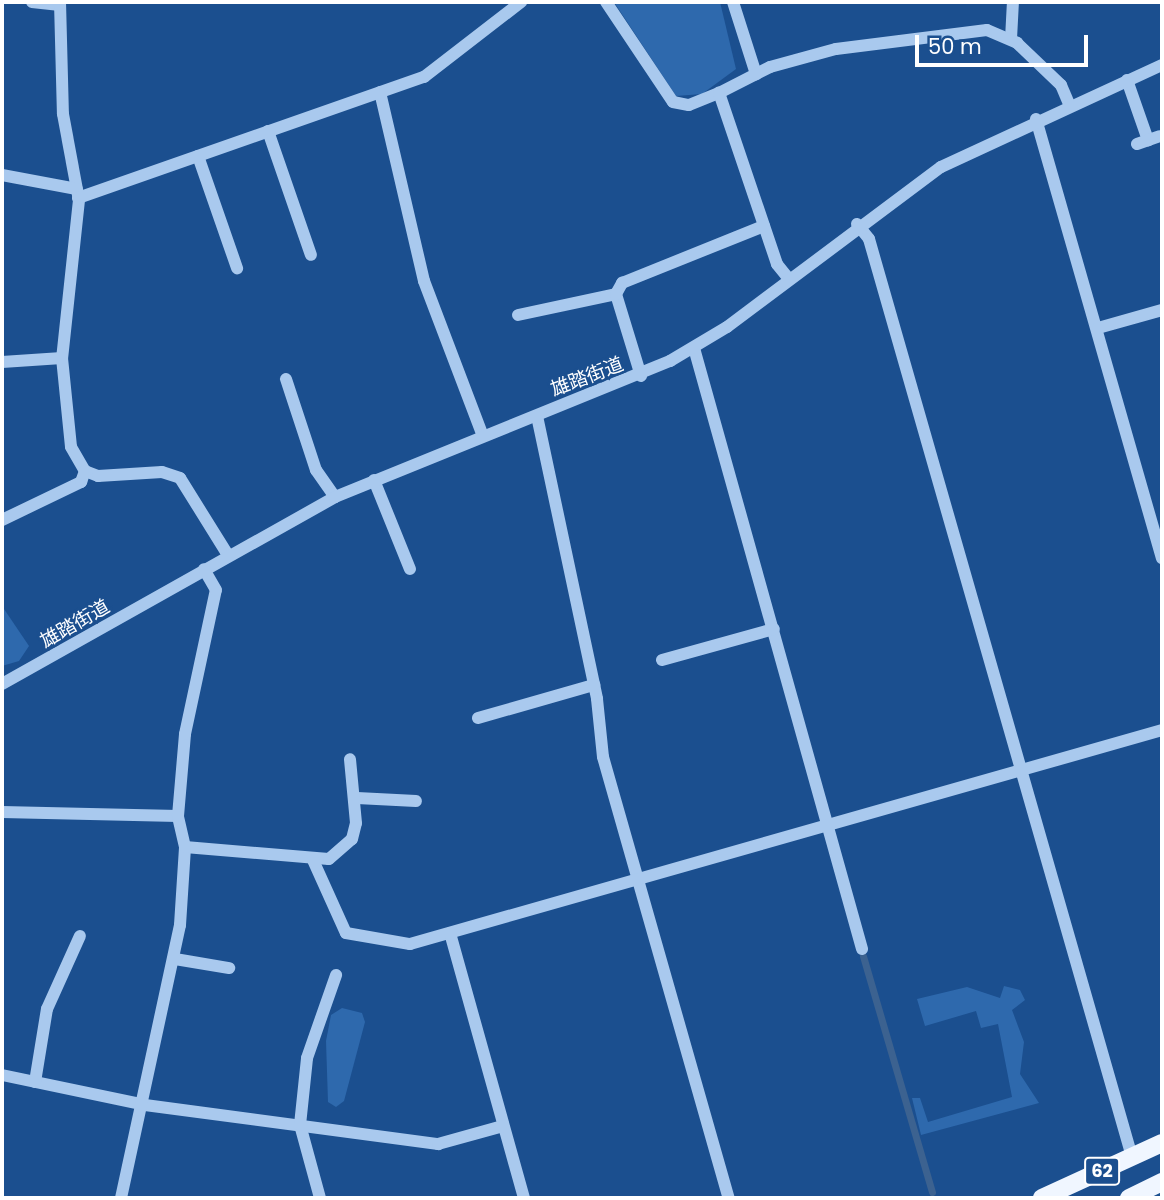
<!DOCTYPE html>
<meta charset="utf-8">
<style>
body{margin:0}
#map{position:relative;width:1164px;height:1200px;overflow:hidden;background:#1b4f8f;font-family:Poppins,"Noto Sans JP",sans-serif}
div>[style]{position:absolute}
.green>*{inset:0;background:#2e69ad}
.stream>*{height:7px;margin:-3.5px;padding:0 3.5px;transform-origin:3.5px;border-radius:3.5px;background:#3c6290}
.minor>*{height:12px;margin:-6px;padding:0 6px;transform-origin:6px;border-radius:6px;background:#a9c9ee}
.major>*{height:18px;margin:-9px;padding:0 9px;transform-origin:9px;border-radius:9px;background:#f0f6ff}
span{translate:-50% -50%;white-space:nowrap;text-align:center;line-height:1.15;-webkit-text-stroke:5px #1b4f8f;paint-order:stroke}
.shield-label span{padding:2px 5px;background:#1b4f8f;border:2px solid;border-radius:5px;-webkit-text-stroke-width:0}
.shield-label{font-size:18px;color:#fff;font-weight:700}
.street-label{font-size:19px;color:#fff}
.frame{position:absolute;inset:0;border:4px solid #fff;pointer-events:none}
.scale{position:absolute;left:915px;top:35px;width:173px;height:32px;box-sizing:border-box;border:4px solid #fff;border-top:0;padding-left:9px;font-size:21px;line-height:24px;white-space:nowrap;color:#fff;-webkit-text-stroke:5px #1b4f8f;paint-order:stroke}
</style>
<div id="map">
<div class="green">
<i style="clip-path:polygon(614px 2px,720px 2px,736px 69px,702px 94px,676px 96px)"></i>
<i style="clip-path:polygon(2px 606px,29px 646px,19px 661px,2px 666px)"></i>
<i style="clip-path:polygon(1004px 986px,1020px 990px,1025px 1000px,1012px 1010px,1024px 1042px,1020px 1074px,1039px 1103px,921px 1135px,912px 1098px,920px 1098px,928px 1122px,1012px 1097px,998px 1024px,981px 1028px,976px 1011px,925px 1026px,917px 999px,967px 987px,1000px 998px)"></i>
<i style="clip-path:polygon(342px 1008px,362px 1013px,365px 1022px,344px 1101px,336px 1107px,328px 1102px,326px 1041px,331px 1015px)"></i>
</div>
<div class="stream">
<i style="left:863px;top:956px;width:246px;rotate:73.7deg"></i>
</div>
<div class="minor">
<i style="left:32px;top:2px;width:28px;rotate:6deg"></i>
<i style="left:60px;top:2px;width:112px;rotate:88.5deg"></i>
<i style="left:63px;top:114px;width:87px;rotate:79.5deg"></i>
<i style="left:79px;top:200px;width:159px;rotate:96.1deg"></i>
<i style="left:62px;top:358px;width:89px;rotate:84.2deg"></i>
<i style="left:71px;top:447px;width:28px;rotate:60deg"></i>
<i style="left:85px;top:471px;width:14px;rotate:21deg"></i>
<i style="left:98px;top:476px;width:64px;rotate:-3.6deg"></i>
<i style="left:162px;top:472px;width:19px;rotate:18deg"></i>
<i style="left:180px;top:478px;width:91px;rotate:58.1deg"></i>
<i style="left:606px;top:2px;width:120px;rotate:56.2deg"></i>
<i style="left:673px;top:102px;width:16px;rotate:11deg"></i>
<i style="left:689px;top:105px;width:32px;rotate:-22deg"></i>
<i style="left:733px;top:2px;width:76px;rotate:72.3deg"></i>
<i style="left:1011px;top:39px;width:37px;rotate:-87deg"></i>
<i style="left:1127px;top:80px;width:64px;rotate:70.7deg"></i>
<i style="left:380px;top:92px;width:194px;rotate:76.9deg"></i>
<i style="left:424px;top:281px;width:166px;rotate:69.2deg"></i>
<i style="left:1036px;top:119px;width:457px;rotate:74deg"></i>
<i style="left:268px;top:131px;width:131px;rotate:70.9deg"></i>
<i style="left:1137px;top:144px;width:24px;rotate:-19deg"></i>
<i style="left:198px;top:156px;width:119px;rotate:70.8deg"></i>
<i style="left:2px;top:175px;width:76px;rotate:10.6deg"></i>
<i style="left:78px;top:198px;width:367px;rotate:-19.3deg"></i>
<i style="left:424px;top:77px;width:123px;rotate:-37.7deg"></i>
<i style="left:857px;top:224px;width:19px;rotate:51deg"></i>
<i style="left:869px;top:239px;width:955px;rotate:74.01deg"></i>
<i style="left:789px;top:279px;width:19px;rotate:-129deg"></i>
<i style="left:777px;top:264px;width:181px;rotate:-108.7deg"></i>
<i style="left:719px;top:93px;width:57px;rotate:-27deg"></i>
<i style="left:770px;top:67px;width:68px;rotate:-15.3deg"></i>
<i style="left:836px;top:49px;width:152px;rotate:-7.2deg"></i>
<i style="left:987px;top:30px;width:33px;rotate:23deg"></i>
<i style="left:1017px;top:43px;width:61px;rotate:43.7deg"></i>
<i style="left:1061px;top:85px;width:21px;rotate:67deg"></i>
<i style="left:518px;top:315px;width:100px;rotate:-12.1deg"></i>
<i style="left:1098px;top:328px;width:66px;rotate:-15.7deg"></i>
<i style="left:694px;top:348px;width:624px;rotate:74.38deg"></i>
<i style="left:2px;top:362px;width:60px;rotate:-3.8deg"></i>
<i style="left:641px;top:376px;width:86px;rotate:-107deg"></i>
<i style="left:616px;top:294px;width:13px;rotate:-61deg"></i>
<i style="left:622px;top:283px;width:153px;rotate:-21.9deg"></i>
<i style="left:286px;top:379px;width:96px;rotate:71.8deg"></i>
<i style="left:316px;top:470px;width:33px;rotate:55deg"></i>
<i style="left:537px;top:416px;width:289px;rotate:78deg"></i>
<i style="left:597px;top:699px;width:58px;rotate:84.1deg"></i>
<i style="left:603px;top:757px;width:459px;rotate:74.1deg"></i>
<i style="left:374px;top:480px;width:96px;rotate:68deg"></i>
<i style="left:2px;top:520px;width:88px;rotate:-25.7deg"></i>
<i style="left:81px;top:482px;width:12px;rotate:-70deg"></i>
<i style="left:662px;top:660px;width:116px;rotate:-15.5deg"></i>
<i style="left:2px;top:684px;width:382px;rotate:-29.3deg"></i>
<i style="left:335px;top:497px;width:362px;rotate:-22.1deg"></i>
<i style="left:670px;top:361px;width:66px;rotate:-30.8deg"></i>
<i style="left:727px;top:327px;width:267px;rotate:-36.8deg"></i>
<i style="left:941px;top:167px;width:243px;rotate:-24.8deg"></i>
<i style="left:478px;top:718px;width:121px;rotate:-15.9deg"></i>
<i style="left:357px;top:798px;width:59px;rotate:2.9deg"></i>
<i style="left:2px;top:812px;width:176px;rotate:1.3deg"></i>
<i style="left:185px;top:847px;width:144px;rotate:4.8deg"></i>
<i style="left:329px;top:859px;width:30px;rotate:-41deg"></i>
<i style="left:352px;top:839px;width:16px;rotate:-76deg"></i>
<i style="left:356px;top:823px;width:64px;rotate:-95.4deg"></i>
<i style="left:313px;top:860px;width:80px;rotate:65.7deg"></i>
<i style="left:346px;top:933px;width:65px;rotate:9.8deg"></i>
<i style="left:410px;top:944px;width:782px;rotate:-15.88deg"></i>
<i style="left:450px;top:933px;width:275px;rotate:74.4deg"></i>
<i style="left:175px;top:959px;width:55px;rotate:9.5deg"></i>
<i style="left:2px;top:1075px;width:146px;rotate:11.8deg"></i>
<i style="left:145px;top:1105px;width:296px;rotate:7.6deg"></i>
<i style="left:438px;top:1144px;width:67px;rotate:-15.5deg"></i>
<i style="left:35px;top:1082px;width:74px;rotate:-80.7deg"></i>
<i style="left:47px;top:1009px;width:80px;rotate:-65.7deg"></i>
<i style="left:121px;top:1198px;width:279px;rotate:-77.8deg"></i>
<i style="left:180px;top:925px;width:78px;rotate:-86.3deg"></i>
<i style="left:185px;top:847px;width:32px;rotate:-103deg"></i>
<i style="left:178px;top:816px;width:82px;rotate:-85.1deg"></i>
<i style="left:185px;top:734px;width:147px;rotate:-77.9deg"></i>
<i style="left:216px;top:590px;width:24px;rotate:-120deg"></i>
<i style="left:320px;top:1198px;width:76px;rotate:-105.3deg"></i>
<i style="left:300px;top:1125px;width:67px;rotate:-84deg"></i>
<i style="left:307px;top:1058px;width:88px;rotate:-70.7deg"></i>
</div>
<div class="major">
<i style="left:1042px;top:1198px;width:132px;rotate:-24.6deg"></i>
<i style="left:1129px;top:1198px;width:37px;rotate:-26deg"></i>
</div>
<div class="shield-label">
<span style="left:1102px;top:1171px">62</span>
</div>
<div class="street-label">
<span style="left:587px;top:377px;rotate:-21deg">雄踏街道</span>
<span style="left:75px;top:624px;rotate:-30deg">雄踏街道</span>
</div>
<div class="frame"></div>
<div class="scale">50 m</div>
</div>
